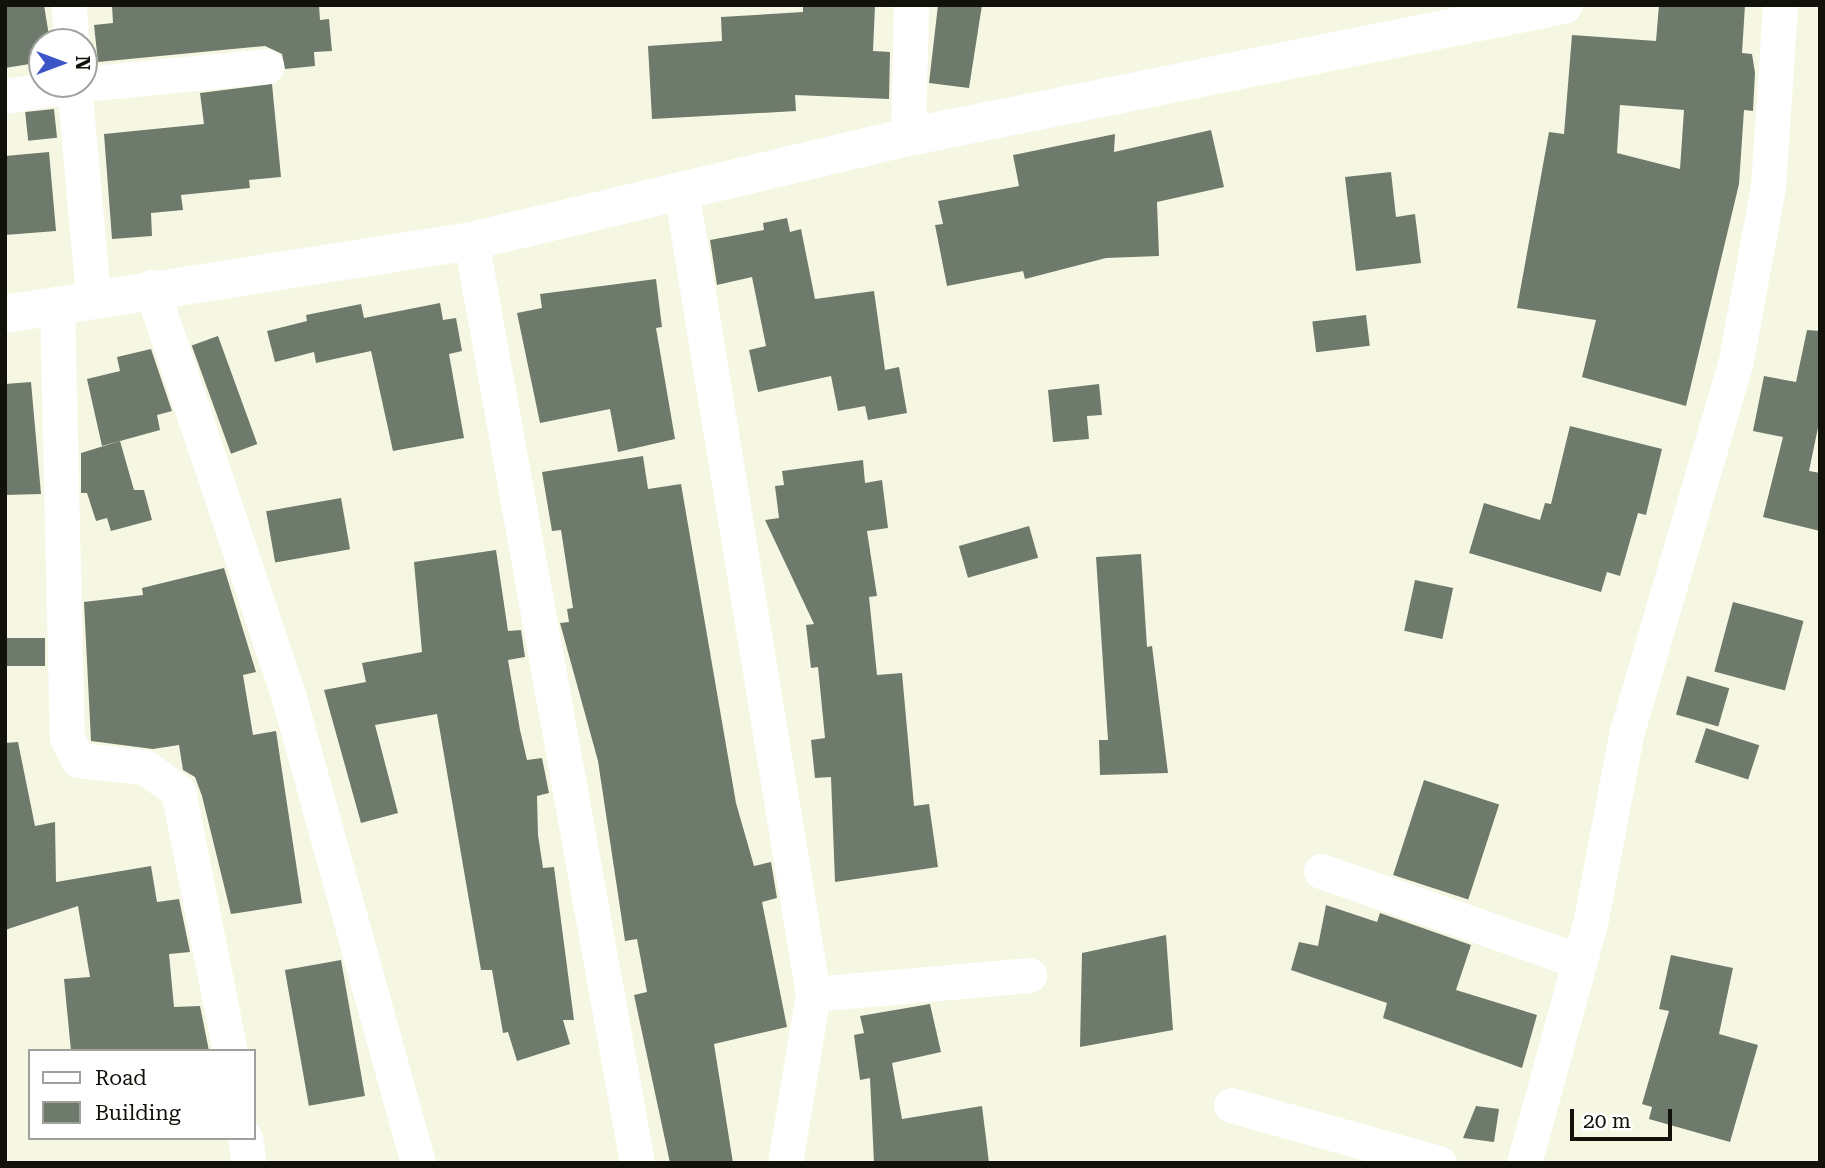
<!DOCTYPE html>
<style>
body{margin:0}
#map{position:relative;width:1825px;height:1168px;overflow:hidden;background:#f6f7e2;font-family:"Roboto Serif",serif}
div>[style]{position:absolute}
.building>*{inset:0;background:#6e7a6b;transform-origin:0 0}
.street>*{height:35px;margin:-17.5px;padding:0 17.5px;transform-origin:17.5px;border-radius:17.5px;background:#fff}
.secondary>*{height:38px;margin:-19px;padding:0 19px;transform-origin:19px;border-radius:19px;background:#fff}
span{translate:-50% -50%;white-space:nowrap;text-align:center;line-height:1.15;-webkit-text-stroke:5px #fff;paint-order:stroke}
.frame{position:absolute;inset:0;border:7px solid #12120b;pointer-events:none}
.legend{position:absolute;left:28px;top:1049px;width:228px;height:91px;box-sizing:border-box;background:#fff;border:2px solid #a0a09d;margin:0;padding:9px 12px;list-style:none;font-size:21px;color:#12120b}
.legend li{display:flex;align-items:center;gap:14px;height:35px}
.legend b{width:35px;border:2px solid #a0a09d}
.north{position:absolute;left:28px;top:28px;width:70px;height:70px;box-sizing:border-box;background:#fff;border:2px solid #a0a09d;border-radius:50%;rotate:90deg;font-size:19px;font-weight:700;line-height:28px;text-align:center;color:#12120b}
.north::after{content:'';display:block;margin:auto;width:24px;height:32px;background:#3b55c7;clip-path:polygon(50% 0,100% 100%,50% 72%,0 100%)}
.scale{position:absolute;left:1570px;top:1109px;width:102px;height:32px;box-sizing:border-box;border:4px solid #12120b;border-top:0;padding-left:9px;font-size:21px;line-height:24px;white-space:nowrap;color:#12120b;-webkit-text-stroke:5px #fff;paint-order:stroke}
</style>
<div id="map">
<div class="building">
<i style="clip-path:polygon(5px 5px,44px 5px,50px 42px,42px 42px,42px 62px,5px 68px)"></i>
<i style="clip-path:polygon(112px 5px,319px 5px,320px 20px,329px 19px,332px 51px,314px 52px,315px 66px,285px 69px,282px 54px,265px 46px,98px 62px,94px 25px,113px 23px)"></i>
<i style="clip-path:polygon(803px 5px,875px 6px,873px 51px,890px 52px,889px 99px,795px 95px,796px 111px,652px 119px,648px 46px,722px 41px,721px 17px,803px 12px)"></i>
<i style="clip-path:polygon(938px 5px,982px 5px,969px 88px,929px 83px)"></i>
<i style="clip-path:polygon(evenodd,1659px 5px,1745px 5px,1742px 53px,1752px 54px,1755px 73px,1753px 111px,1744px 110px,1739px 184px,1686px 406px,1582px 377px,1596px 320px,1517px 308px,1549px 132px,1564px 134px,1572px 35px,1656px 41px,1659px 5px,1620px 105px,1684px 110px,1680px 169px,1617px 153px,1620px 105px)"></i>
<i style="clip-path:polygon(272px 84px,281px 177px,249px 180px,250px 188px,181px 195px,183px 210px,151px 213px,152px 236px,112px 239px,104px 134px,204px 124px,200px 93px)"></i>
<i style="left:54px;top:109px;width:29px;height:29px;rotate:84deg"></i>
<i style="clip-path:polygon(1211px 130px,1224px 187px,1157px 202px,1159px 256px,1106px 258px,1025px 279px,1023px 271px,947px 286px,935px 225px,943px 224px,938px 201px,1019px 186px,1013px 155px,1115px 134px,1114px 152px)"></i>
<i style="clip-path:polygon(49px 152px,56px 231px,5px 235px,5px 156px)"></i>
<i style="clip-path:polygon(1391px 172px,1396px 217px,1415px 214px,1421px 263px,1356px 271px,1345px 177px)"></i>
<i style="clip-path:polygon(787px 218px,790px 232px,801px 229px,815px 299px,874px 291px,885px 370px,899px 367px,907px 413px,868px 420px,865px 406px,838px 411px,831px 376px,758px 392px,749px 350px,766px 346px,752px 277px,717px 285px,710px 240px,764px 230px,763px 223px)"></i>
<i style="clip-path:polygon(656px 279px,662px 327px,656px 328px,675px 439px,618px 452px,610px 409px,540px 423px,517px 313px,542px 308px,540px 294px)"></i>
<i style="clip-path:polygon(440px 303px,443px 320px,456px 318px,462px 351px,449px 354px,464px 438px,393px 451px,371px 351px,316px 363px,314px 352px,275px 362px,267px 331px,307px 321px,306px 315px,361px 304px,364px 318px)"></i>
<i style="left:1366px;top:315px;width:31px;height:54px;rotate:83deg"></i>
<i style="clip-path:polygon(1807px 330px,1820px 331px,1820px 418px,1809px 471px,1820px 473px,1820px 531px,1763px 517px,1783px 437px,1753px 431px,1764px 376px,1796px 382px)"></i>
<i style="left:218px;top:336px;width:115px;height:28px;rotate:70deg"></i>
<i style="clip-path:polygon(151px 349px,172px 411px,157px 415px,160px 430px,102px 446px,87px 379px,120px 371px,117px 357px)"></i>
<i style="clip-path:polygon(31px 382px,41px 494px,5px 495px,5px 384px)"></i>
<i style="clip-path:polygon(1099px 384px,1102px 415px,1087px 416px,1089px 439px,1053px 442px,1048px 390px)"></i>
<i style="clip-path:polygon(1570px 426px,1662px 449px,1646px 515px,1638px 513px,1620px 576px,1607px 572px,1601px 592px,1469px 553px,1484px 503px,1540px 520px,1545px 503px,1551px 504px)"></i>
<i style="clip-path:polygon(120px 441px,134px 490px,144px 490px,152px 520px,111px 531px,107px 518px,96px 521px,87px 493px,81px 493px,81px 453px)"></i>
<i style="clip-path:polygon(643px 456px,648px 489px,681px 484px,736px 803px,754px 866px,771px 862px,777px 898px,762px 902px,787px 1027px,714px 1044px,733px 1163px,670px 1163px,634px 995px,647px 992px,637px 939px,625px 941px,598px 761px,560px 623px,569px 622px,567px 609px,573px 608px,561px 530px,552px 531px,542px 472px)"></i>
<i style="clip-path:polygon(863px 460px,865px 483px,882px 480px,888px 528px,867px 531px,877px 596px,869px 597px,877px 675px,902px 673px,914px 806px,929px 804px,938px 867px,835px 882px,831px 777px,815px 778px,811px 740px,825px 738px,818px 667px,811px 668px,806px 625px,814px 624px,765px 520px,779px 518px,775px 486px,784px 485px,782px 471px)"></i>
<i style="left:341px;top:498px;width:52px;height:76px;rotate:80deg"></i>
<i style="left:1029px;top:526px;width:33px;height:73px;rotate:74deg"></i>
<i style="clip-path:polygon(496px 550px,508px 631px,521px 630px,525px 657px,508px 660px,520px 730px,527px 760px,542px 758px,549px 793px,537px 796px,538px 835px,543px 868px,554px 867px,574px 1020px,563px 1020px,570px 1044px,517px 1061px,508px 1032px,503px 1033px,492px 970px,481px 970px,437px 714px,375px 725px,398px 813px,361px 823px,324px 690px,366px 682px,362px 663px,422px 652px,414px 562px)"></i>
<i style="clip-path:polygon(1141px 554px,1147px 647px,1152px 646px,1168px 773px,1100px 775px,1099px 740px,1108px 740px,1096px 557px)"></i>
<i style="clip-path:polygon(224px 568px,256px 672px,243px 675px,253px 735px,276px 731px,302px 903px,231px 914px,202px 796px,195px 777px,183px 770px,179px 745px,153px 749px,91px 741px,84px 602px,143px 595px,142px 588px)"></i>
<i style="left:1415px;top:580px;width:39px;height:52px;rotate:12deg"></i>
<i style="left:1733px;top:602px;width:73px;height:72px;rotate:15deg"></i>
<i style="left:45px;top:638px;width:28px;height:40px;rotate:90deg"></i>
<i style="left:1687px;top:676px;width:44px;height:40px;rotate:16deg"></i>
<i style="left:1706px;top:728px;width:56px;height:36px;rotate:18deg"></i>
<i style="clip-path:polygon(18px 742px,35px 826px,55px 822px,56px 882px,151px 866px,157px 902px,179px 899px,190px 952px,169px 954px,174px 1007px,200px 1006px,209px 1051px,71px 1051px,64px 979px,90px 977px,78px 906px,5px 930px,5px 743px)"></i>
<i style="left:1424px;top:780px;width:79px;height:100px;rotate:18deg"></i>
<i style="clip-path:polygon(1326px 905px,1377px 922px,1380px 913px,1471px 945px,1456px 990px,1537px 1015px,1522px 1068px,1383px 1018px,1387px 1003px,1291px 970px,1299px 942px,1318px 946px)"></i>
<i style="clip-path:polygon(1166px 935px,1173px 1030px,1080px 1047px,1082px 953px)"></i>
<i style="clip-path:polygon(1671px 955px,1733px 968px,1719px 1034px,1758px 1045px,1730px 1142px,1649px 1119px,1652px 1107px,1642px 1104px,1669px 1011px,1659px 1009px)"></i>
<i style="left:341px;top:960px;width:138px;height:57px;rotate:80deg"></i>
<i style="clip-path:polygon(930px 1004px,941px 1052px,892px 1063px,902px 1119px,982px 1106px,989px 1163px,874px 1163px,870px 1078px,860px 1080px,854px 1035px,864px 1033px,860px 1016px)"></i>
<i style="clip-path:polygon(1476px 1106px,1499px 1109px,1494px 1142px,1463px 1138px)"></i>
</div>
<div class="street">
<i style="left:69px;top:5px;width:37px;rotate:87deg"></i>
<i style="left:74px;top:84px;width:215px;rotate:84.9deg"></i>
<i style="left:84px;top:84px;width:183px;rotate:-5.6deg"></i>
<i style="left:5px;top:96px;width:78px;rotate:-8.9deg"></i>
<i style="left:908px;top:137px;width:132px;rotate:-88.7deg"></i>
<i style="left:682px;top:196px;width:809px;rotate:80.68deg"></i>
<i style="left:813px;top:994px;width:171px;rotate:99.4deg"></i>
<i style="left:471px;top:241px;width:937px;rotate:79.79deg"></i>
<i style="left:151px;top:287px;width:434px;rotate:71.4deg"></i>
<i style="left:289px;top:698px;width:483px;rotate:74.5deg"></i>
<i style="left:57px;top:305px;width:433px;rotate:88.7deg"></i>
<i style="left:67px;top:738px;width:25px;rotate:63deg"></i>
<i style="left:78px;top:760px;width:67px;rotate:6deg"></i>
<i style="left:145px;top:767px;width:41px;rotate:36deg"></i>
<i style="left:178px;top:791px;width:265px;rotate:78.7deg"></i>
<i style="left:1321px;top:871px;width:274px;rotate:19.2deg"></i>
<i style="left:813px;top:994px;width:217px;rotate:-5deg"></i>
<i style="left:1231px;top:1105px;width:216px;rotate:15.6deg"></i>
<i style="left:245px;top:1138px;width:25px;rotate:81deg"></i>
<i style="left:1524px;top:1163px;width:253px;rotate:-74.6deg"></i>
<i style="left:1591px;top:919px;width:191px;rotate:-79.2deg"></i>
<i style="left:1627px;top:731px;width:382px;rotate:-73.6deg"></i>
<i style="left:1735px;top:365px;width:181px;rotate:-79.5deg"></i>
<i style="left:1768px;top:187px;width:182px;rotate:-86.2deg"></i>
</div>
<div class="secondary">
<i style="left:5px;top:314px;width:472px;rotate:-8.9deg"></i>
<i style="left:471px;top:241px;width:449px;rotate:-13.4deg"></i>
<i style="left:908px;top:137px;width:669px;rotate:-11.38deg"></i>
</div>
<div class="frame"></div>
<ul class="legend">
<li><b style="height:9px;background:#fff"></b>Road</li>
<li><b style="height:19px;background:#6e7a6b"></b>Building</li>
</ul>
<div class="north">N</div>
<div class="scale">20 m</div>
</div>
